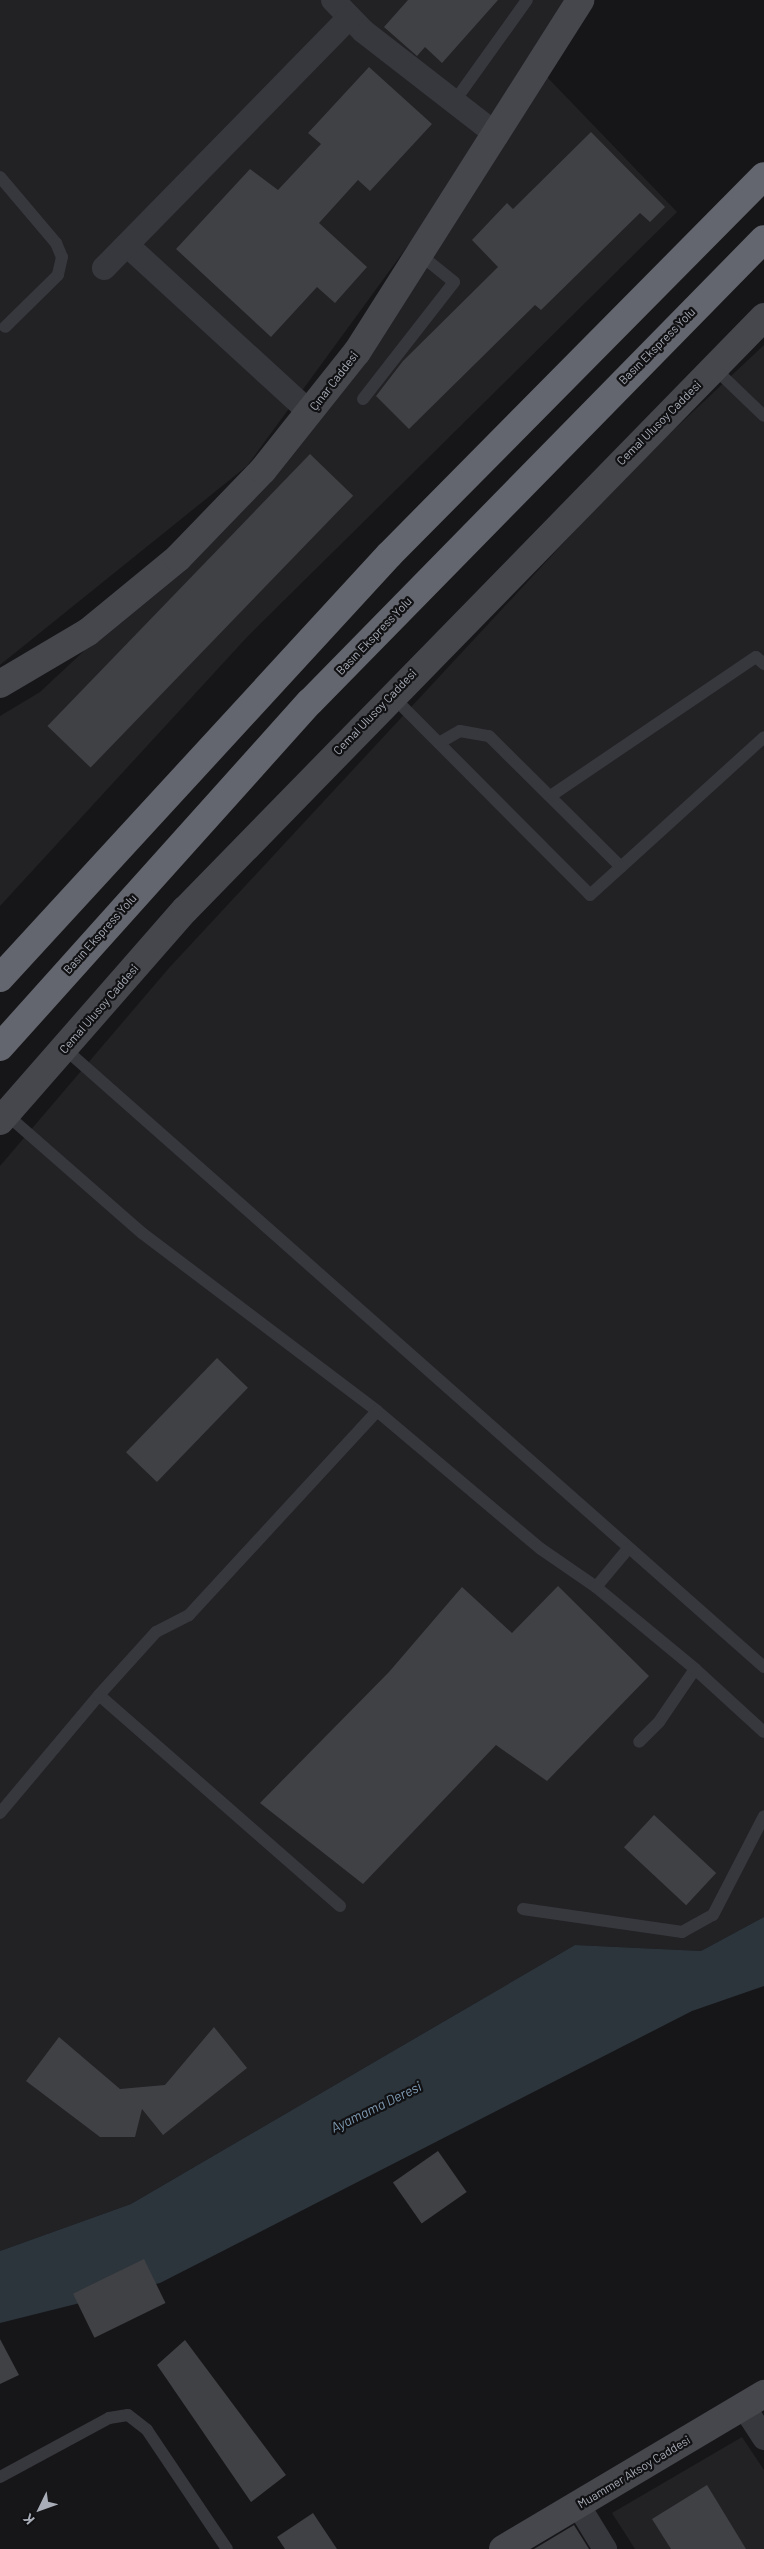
<!DOCTYPE html>
<meta charset="utf-8">
<style>
body{margin:0}
#map{position:relative;width:764px;height:2549px;overflow:hidden;background:#161618;font-family:Barlow,sans-serif}
div>[style]{position:absolute}
.built>*{inset:0;background:#222225}
.water>*{inset:0;background:#2c353c}
.building>*{inset:0;background:#404145;transform-origin:0 0}
.lane>*{height:12px;margin:-6px;padding:0 6px;transform-origin:6px;border-radius:6px;background:#37383d}
.street>*{height:24px;margin:-12px;padding:0 12px;transform-origin:12px;border-radius:12px;background:#37383d}
.secondary>*{height:28px;margin:-14px;padding:0 14px;transform-origin:14px;border-radius:14px;background:#45474d}
.highway>*{height:28px;margin:-14px;padding:0 14px;transform-origin:14px;border-radius:14px;background:#63666e}
span{translate:-50% -50%;white-space:nowrap;text-align:center;line-height:1.15;-webkit-text-stroke:4.5px #111113;paint-order:stroke}
.street-label{font-size:12px;color:#a8adb8}
.water-label{font-size:14px;color:#7f9bb3;font-style:italic}
.north{position:absolute;left:15px;top:2484px;width:50px;height:50px;-webkit-text-stroke:4px #111113;paint-order:stroke;rotate:228deg;font-size:14px;font-weight:700;line-height:20px;text-align:center;color:#a8adb8}
.north::after{content:'';display:block;margin:auto;width:18px;height:22px;background:#a8adb8;clip-path:polygon(50% 0,100% 100%,50% 72%,0 100%)}
</style>
<div id="map">
<div class="built">
<i style="clip-path:polygon(0 0,565px 0,485px 140px,247px 466px,0 665px)"></i>
<i style="clip-path:polygon(547px 77px,677px 212px,248px 636px,0 906px,0 716px,40px 692px,267px 480px)"></i>
<i style="clip-path:polygon(764px 345px,764px 1917px,701px 1951px,575px 1945px,131px 2204px,0 2251px,0 1166px,169px 968px,632px 469px)"></i>
<i style="clip-path:polygon(742px 2437px,764px 2470px,764px 2549px,635px 2549px,612px 2513px)"></i>
</div>
<div class="water">
<i style="clip-path:polygon(764px 1917px,764px 1986px,692px 2011px,160px 2283px,0 2323px,0 2251px,131px 2204px,575px 1945px,701px 1951px)"></i>
</div>
<div class="building">
<i style="clip-path:polygon(408px 0,498px 0,442px 63px,425px 47px,417px 56px,384px 27px)"></i>
<i style="clip-path:polygon(369px 67px,432px 124px,370px 191px,358px 180px,319px 223px,367px 267px,335px 303px,317px 287px,271px 337px,176px 249px,250px 169px,278px 190px,321px 144px,308px 133px)"></i>
<i style="clip-path:polygon(591px 132px,665px 207px,650px 222px,640px 213px,541px 310px,535px 305px,409px 429px,376px 396px,403px 361px,498px 267px,472px 240px,507px 203px,513px 209px)"></i>
<i style="left:310px;top:454px;width:60px;height:378px;rotate:44deg"></i>
<i style="left:217px;top:1358px;width:43px;height:131px;rotate:44deg"></i>
<i style="clip-path:polygon(558px 1586px,649px 1676px,547px 1781px,496px 1745px,363px 1884px,260px 1803px,389px 1672px,462px 1587px,512px 1633px)"></i>
<i style="left:654px;top:1815px;width:85px;height:44px;rotate:43deg"></i>
<i style="clip-path:polygon(214px 2027px,247px 2068px,163px 2135px,142px 2109px,135px 2137px,100px 2137px,26px 2081px,59px 2037px,120px 2089px,165px 2085px)"></i>
<i style="left:438px;top:2151px;width:50px;height:55px;rotate:55deg"></i>
<i style="left:144px;top:2259px;width:49px;height:79px;rotate:64deg"></i>
<i style="clip-path:polygon(0 2339px,19px 2375px,0 2384px)"></i>
<i style="clip-path:polygon(185px 2340px,286px 2475px,251px 2502px,157px 2365px)"></i>
<i style="clip-path:polygon(707px 2485px,746px 2549px,671px 2549px,652px 2519px)"></i>
<i style="clip-path:polygon(313px 2513px,337px 2549px,285px 2549px,277px 2537px)"></i>
<i style="clip-path:polygon(574px 2525px,589px 2549px,534px 2549px)"></i>
</div>
<div class="lane">
<i style="left:454px;top:102px;width:125px;rotate:-54.4deg"></i>
<i style="left:0;top:177px;width:87px;rotate:49.7deg"></i>
<i style="left:56px;top:243px;width:15px;rotate:67deg"></i>
<i style="left:62px;top:257px;width:18px;rotate:103deg"></i>
<i style="left:58px;top:275px;width:74px;rotate:135.5deg"></i>
<i style="left:714px;top:368px;width:69px;rotate:43.8deg"></i>
<i style="left:363px;top:399px;width:148px;rotate:-52.1deg"></i>
<i style="left:454px;top:282px;width:46px;rotate:-141.1deg"></i>
<i style="left:391px;top:695px;width:282px;rotate:45.1deg"></i>
<i style="left:590px;top:895px;width:235px;rotate:-42.2deg"></i>
<i style="left:439px;top:743px;width:24px;rotate:-30deg"></i>
<i style="left:460px;top:731px;width:29px;rotate:10deg"></i>
<i style="left:489px;top:736px;width:186px;rotate:44.8deg"></i>
<i style="left:552px;top:795px;width:246px;rotate:-34.1deg"></i>
<i style="left:756px;top:657px;width:11px;rotate:41deg"></i>
<i style="left:65px;top:1049px;width:933px;rotate:41.48deg"></i>
<i style="left:6px;top:1114px;width:181px;rotate:41.2deg"></i>
<i style="left:142px;top:1233px;width:295px;rotate:37.1deg"></i>
<i style="left:377px;top:1411px;width:214px;rotate:40.1deg"></i>
<i style="left:541px;top:1549px;width:67px;rotate:34.6deg"></i>
<i style="left:596px;top:1587px;width:129px;rotate:39.6deg"></i>
<i style="left:695px;top:1669px;width:64px;rotate:124.2deg"></i>
<i style="left:659px;top:1722px;width:28px;rotate:135deg"></i>
<i style="left:596px;top:1587px;width:48px;rotate:-50deg"></i>
<i style="left:695px;top:1669px;width:93px;rotate:42.4deg"></i>
<i style="left:0;top:1813px;width:154px;rotate:-50deg"></i>
<i style="left:340px;top:1906px;width:320px;rotate:-138.8deg"></i>
<i style="left:99px;top:1695px;width:85px;rotate:-47.9deg"></i>
<i style="left:156px;top:1632px;width:37px;rotate:-27deg"></i>
<i style="left:189px;top:1615px;width:277px;rotate:-47.3deg"></i>
<i style="left:523px;top:1909px;width:161px;rotate:8.2deg"></i>
<i style="left:682px;top:1932px;width:35px;rotate:-29deg"></i>
<i style="left:713px;top:1915px;width:111px;rotate:-62.7deg"></i>
<i style="left:0;top:2477px;width:124px;rotate:-28.4deg"></i>
<i style="left:109px;top:2418px;width:19px;rotate:-9deg"></i>
<i style="left:128px;top:2415px;width:24px;rotate:38deg"></i>
<i style="left:147px;top:2430px;width:143px;rotate:56.1deg"></i>
</div>
<div class="street">
<i style="left:333px;top:0;width:43px;rotate:45.9deg"></i>
<i style="left:363px;top:31px;width:170px;rotate:37.8deg"></i>
<i style="left:127px;top:245px;width:247px;rotate:42.5deg"></i>
<i style="left:104px;top:268px;width:351px;rotate:-45.6deg"></i>
<i style="left:744px;top:2407px;width:37px;rotate:57deg"></i>
<i style="left:578px;top:2505px;width:52px;rotate:58.5deg"></i>
</div>
<div class="secondary">
<i style="left:0;top:684px;width:102px;rotate:-30.6deg"></i>
<i style="left:88px;top:632px;width:117px;rotate:-39.4deg"></i>
<i style="left:178px;top:558px;width:122px;rotate:-46deg"></i>
<i style="left:263px;top:470px;width:151px;rotate:-51.5deg"></i>
<i style="left:357px;top:352px;width:417px;rotate:-57.6deg"></i>
<i style="left:0;top:1121px;width:281px;rotate:-48.8deg"></i>
<i style="left:185px;top:910px;width:829px;rotate:-45.68deg"></i>
<i style="left:503px;top:2549px;width:304px;rotate:-30.7deg"></i>
</div>
<div class="highway">
<i style="left:0;top:978px;width:575px;rotate:-47.4deg"></i>
<i style="left:389px;top:555px;width:533px;rotate:-45.3deg"></i>
<i style="left:0;top:1047px;width:464px;rotate:-48.1deg"></i>
<i style="left:310px;top:702px;width:648px;rotate:-45.56deg"></i>
</div>
<div class="street-label">
<span style="left:657px;top:346px;rotate:-45deg">Basın Ekspress Yolu</span>
<span style="left:334px;top:381px;rotate:-52deg">Çınar Caddesi</span>
<span style="left:659px;top:423px;rotate:-45deg">Cemal Ulusoy Caddesi</span>
<span style="left:374px;top:636px;rotate:-46deg">Basın Ekspress Yolu</span>
<span style="left:375px;top:712px;rotate:-46deg">Cemal Ulusoy Caddesi</span>
<span style="left:100px;top:934px;rotate:-48deg">Basın Ekspress Yolu</span>
<span style="left:99px;top:1009px;rotate:-49deg">Cemal Ulusoy Caddesi</span>
<span style="left:634px;top:2472px;rotate:-31deg">Muammer Aksoy Caddesi</span>
</div>
<div class="water-label">
<span style="left:376px;top:2107px;rotate:-26deg">Ayamama Deresi</span>
</div>
<div class="north">K</div>
</div>
